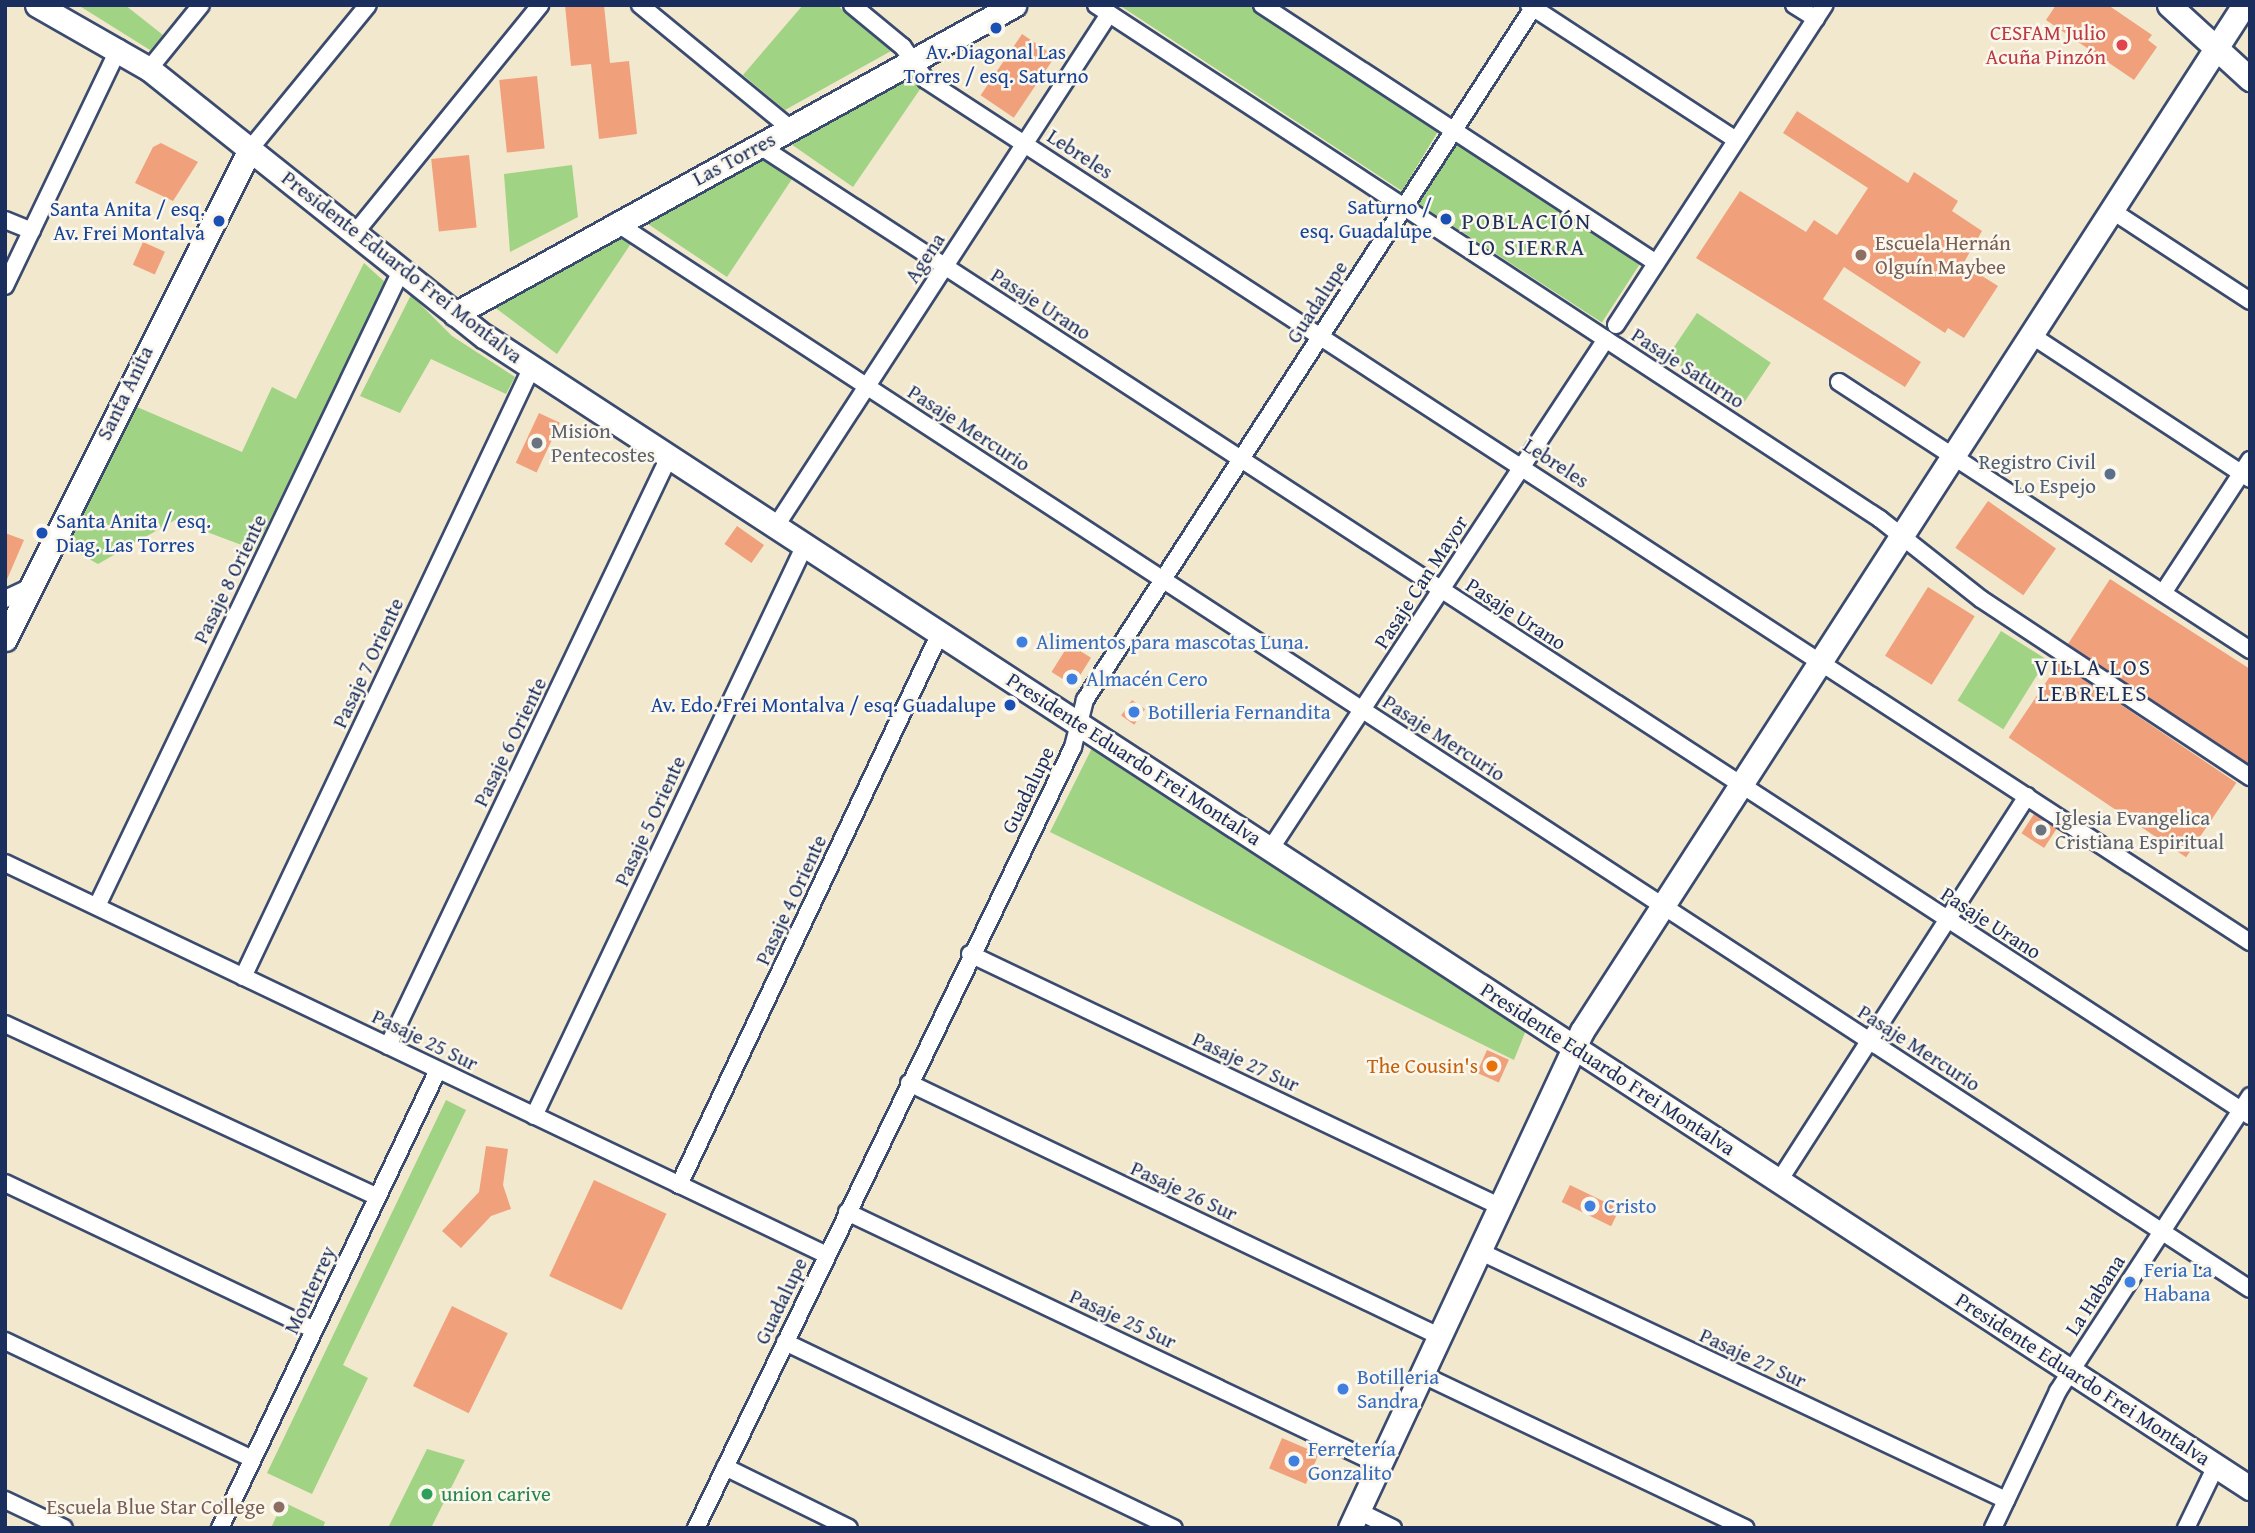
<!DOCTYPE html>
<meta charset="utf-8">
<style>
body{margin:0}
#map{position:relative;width:2255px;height:1533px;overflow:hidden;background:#f1e8ce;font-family:"Gentium Book Plus",serif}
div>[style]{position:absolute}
.green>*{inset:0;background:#a0d383;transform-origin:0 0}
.building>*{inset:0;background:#f0a17c;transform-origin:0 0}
.roads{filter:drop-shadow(2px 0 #3b4b6f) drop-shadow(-2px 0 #3b4b6f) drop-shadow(0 2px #3b4b6f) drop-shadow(0 -2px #3b4b6f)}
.street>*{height:16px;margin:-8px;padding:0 8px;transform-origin:8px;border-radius:8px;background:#fff}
.secondary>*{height:23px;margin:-11.5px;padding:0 11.5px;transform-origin:11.5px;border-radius:11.5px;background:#fff}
.dots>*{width:19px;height:19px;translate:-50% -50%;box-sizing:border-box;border:4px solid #fbf7ec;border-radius:50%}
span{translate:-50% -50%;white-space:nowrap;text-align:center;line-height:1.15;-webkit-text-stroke:5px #fbf7ec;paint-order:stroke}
.health-label{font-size:21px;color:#be3a42}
.right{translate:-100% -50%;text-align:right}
.transit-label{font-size:21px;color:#164399}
.left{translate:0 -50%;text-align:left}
.street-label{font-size:21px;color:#1b2f5e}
.education-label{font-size:21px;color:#785e54}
.worship-label{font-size:21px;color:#5b616d}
.service-label{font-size:21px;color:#4e5e75}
.shop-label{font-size:21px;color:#366cbe}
.food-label{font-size:21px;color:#c56008}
.leisure-label{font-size:21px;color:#27864d}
.neighbourhood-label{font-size:23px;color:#1b2f5e;letter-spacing:2px}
.frame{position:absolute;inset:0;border:7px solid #1b2f5e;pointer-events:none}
</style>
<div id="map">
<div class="green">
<i style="clip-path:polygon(78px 5px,125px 5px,163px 35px,150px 50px)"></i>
<i style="clip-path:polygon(803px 5px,837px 5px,891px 51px,785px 110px,743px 75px)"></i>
<i style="clip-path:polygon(1119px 5px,1249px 5px,1440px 128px,1402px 191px)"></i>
<i style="clip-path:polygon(908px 74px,923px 85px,853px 187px,788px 142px)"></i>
<i style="left:1458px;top:142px;width:219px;height:73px;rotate:33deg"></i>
<i style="clip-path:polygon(765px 156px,794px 176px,727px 277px,645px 222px)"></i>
<i style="clip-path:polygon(572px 165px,578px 217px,510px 252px,504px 174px)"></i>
<i style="clip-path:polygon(623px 233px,632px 242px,557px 354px,493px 306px)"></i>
<i style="clip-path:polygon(364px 263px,386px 283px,255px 550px,175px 520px,98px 564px,64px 545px,130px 404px,242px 452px,272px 387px,296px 399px)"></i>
<i style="clip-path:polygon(411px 295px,452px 336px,515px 377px,506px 394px,431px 359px,400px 413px,360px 396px)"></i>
<i style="left:1697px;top:313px;width:89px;height:53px;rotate:34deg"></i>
<i style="left:2001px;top:631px;width:54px;height:82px;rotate:32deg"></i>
<i style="clip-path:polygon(1092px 748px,1526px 1030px,1514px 1060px,1050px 832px)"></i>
<i style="clip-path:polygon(446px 1100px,466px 1110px,343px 1365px,368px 1378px,312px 1494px,267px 1473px)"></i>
<i style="clip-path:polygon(427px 1449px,465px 1460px,431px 1528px,388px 1528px)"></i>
<i style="clip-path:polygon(283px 1502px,325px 1522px,323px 1528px,271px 1528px)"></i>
</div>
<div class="building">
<i style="clip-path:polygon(565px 5px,604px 5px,610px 63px,629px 61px,637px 134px,599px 139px,591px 64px,571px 66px)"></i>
<i style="clip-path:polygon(2056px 5px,2108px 5px,2152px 35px,2148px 40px,2157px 47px,2134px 80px,2046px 20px)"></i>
<i style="left:1022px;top:34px;width:40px;height:74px;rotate:34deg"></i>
<i style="left:537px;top:76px;width:73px;height:38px;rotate:84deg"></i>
<i style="clip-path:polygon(1797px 111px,1908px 183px,1914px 172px,1958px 201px,1952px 211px,1982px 231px,1963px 264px,1998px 286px,1964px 338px,1948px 328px,1945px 333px,1844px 267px,1823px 299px,1921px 362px,1905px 387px,1696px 258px,1740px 191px,1806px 232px,1814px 220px,1837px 235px,1868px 188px,1783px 133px)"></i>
<i style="clip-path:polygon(161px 143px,198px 162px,173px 201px,135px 183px,153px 147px)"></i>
<i style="left:469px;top:155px;width:73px;height:38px;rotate:84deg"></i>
<i style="left:143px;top:242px;width:24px;height:25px;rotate:24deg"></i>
<i style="left:539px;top:413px;width:23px;height:55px;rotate:25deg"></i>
<i style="left:1988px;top:501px;width:83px;height:57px;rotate:35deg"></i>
<i style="left:737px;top:526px;width:33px;height:22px;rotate:35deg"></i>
<i style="clip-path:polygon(5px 533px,24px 540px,5px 584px)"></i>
<i style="clip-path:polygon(2110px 579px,2250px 669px,2249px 764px,2068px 644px)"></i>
<i style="left:1928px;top:587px;width:55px;height:81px;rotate:32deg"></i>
<i style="left:1069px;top:644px;width:26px;height:33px;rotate:32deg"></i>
<i style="left:2059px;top:663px;width:214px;height:90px;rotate:34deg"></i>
<i style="left:1132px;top:700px;width:16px;height:19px;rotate:35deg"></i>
<i style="left:2034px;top:814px;width:27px;height:23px;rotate:33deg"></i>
<i style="left:1487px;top:1050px;width:24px;height:25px;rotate:24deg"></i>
<i style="clip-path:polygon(486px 1146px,508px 1149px,503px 1185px,511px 1209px,491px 1216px,461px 1248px,442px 1231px,479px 1192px)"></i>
<i style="left:594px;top:1180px;width:80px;height:106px;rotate:25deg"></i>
<i style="left:1570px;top:1185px;width:55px;height:19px;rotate:26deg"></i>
<i style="left:452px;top:1306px;width:62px;height:89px;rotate:26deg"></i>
<i style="left:1282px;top:1438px;width:40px;height:33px;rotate:23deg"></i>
</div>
<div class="roads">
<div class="street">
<i style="left:640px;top:5px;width:195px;rotate:39.4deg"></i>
<i style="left:852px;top:5px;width:66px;rotate:39.5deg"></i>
<i style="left:903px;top:47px;width:40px;rotate:55.1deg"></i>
<i style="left:926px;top:80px;width:1580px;rotate:33.07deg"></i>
<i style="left:1096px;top:5px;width:937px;rotate:33.25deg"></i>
<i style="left:1880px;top:519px;width:129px;rotate:38.4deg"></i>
<i style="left:1981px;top:599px;width:323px;rotate:33.5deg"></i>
<i style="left:1262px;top:5px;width:471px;rotate:33.2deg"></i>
<i style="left:1529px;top:5px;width:247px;rotate:33.1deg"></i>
<i style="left:1794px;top:5px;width:26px;rotate:32deg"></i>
<i style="left:149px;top:69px;width:82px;rotate:-50.9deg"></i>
<i style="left:760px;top:146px;width:1778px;rotate:33.06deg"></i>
<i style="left:250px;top:149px;width:186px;rotate:-50.7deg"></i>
<i style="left:2111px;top:210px;width:166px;rotate:33.2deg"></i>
<i style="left:5px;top:220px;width:29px;rotate:22deg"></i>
<i style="left:615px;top:222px;width:1952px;rotate:33.13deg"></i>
<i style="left:355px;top:233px;width:294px;rotate:-50.9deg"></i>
<i style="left:5px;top:286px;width:264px;rotate:-64.4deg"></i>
<i style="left:1616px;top:325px;width:382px;rotate:-56.9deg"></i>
<i style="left:2031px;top:335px;width:262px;rotate:33.3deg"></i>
<i style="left:1839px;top:382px;width:491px;rotate:33.1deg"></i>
<i style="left:776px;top:526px;width:611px;rotate:-56.96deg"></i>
<i style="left:2163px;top:593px;width:159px;rotate:-56.8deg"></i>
<i style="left:5px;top:599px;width:29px;rotate:-25deg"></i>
<i style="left:1271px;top:848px;width:609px;rotate:-56.65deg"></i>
<i style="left:5px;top:863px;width:911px;rotate:25.5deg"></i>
<i style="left:97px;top:906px;width:704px;rotate:-64.42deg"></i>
<i style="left:970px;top:954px;width:590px;rotate:25.48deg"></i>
<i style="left:243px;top:977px;width:675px;rotate:-64.65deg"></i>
<i style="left:5px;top:1024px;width:410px;rotate:24.9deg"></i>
<i style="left:388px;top:1046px;width:653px;rotate:-64.5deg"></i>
<i style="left:909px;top:1083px;width:590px;rotate:25.52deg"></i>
<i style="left:534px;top:1116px;width:632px;rotate:-64.61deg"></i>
<i style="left:1779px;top:1181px;width:458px;rotate:-57.2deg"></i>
<i style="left:5px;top:1183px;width:342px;rotate:25.4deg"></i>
<i style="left:679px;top:1185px;width:611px;rotate:-64.69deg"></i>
<i style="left:847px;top:1212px;width:590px;rotate:25.39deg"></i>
<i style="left:1481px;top:1252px;width:581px;rotate:25.29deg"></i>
<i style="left:5px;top:1341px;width:274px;rotate:25.5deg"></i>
<i style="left:785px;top:1342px;width:431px;rotate:25.6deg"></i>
<i style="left:1423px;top:1375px;width:357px;rotate:25.4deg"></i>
<i style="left:725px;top:1467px;width:138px;rotate:26.2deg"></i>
<i style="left:5px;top:1500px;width:65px;rotate:25.4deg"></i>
<i style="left:1358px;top:1511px;width:39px;rotate:26deg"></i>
<i style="left:220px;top:1528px;width:507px;rotate:-64.55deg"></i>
<i style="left:696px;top:1528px;width:867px;rotate:-64.23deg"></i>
<i style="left:1073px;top:747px;width:49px;rotate:-75.7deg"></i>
<i style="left:1085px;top:700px;width:828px;rotate:-57.08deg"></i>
<i style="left:1993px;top:1528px;width:152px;rotate:-64.6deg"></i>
<i style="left:2058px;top:1391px;width:352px;rotate:-56.9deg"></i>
<i style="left:2186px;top:1528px;width:69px;rotate:-64.2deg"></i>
</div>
<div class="secondary">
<i style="left:37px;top:5px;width:129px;rotate:29.7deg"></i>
<i style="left:149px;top:69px;width:428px;rotate:38.6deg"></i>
<i style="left:484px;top:336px;width:2109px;rotate:33.12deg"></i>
<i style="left:2169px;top:5px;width:110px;rotate:42.4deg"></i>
<i style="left:455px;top:314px;width:639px;rotate:-28.93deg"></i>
<i style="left:5px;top:639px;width:548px;rotate:-63.43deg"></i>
<i style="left:1350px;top:1528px;width:548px;rotate:-64.98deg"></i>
<i style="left:1582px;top:1031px;width:1221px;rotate:-57.17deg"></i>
</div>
</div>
<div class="dots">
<i style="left:996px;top:28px;background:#1a4fb4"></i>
<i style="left:2122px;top:45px;background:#e0444e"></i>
<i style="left:1446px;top:219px;background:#1a4fb4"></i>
<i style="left:219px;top:221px;background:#1a4fb4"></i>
<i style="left:1861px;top:255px;background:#8d6e63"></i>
<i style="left:537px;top:443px;background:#6b7280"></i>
<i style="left:2110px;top:474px;background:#5c6f8a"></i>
<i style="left:42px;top:533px;background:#1a4fb4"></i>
<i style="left:1022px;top:642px;background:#3f7fe0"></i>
<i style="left:1072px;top:679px;background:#3f7fe0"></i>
<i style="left:1010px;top:705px;background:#1a4fb4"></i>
<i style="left:1134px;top:712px;background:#3f7fe0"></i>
<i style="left:2041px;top:830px;background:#6b7280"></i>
<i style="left:1492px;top:1066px;background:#e8710a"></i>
<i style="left:1590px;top:1206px;background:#3f7fe0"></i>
<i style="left:2130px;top:1282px;background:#3f7fe0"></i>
<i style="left:1343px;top:1389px;background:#3f7fe0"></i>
<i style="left:1294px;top:1461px;background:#3f7fe0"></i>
<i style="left:427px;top:1494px;background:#2e9e5b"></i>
<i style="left:279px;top:1507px;background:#8d6e63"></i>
</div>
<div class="health-label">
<span class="right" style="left:2106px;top:45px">CESFAM Julio<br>Acuña Pinzón</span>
</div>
<div class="transit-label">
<span style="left:996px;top:64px">Av. Diagonal Las<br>Torres / esq. Saturno</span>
<span class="right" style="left:1432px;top:219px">Saturno /<br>esq. Guadalupe</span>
<span class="right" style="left:205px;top:221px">Santa Anita / esq.<br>Av. Frei Montalva</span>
<span class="left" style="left:56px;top:533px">Santa Anita / esq.<br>Diag. Las Torres</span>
<span class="right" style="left:996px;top:705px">Av. Edo. Frei Montalva / esq. Guadalupe</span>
</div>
<div class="street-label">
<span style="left:1080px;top:154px;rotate:33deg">Lebreles</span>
<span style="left:734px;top:159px;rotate:-28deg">Las Torres</span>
<span style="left:925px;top:258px;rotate:-57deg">Agena</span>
<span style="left:402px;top:267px;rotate:38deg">Presidente Eduardo Frei Montalva</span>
<span style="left:1317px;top:302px;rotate:-57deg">Guadalupe</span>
<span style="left:1041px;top:304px;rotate:33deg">Pasaje Urano</span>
<span style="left:1688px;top:368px;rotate:33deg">Pasaje Saturno</span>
<span style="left:125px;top:393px;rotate:-64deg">Santa Anita</span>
<span style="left:969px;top:428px;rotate:33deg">Pasaje Mercurio</span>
<span style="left:1556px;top:463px;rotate:33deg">Lebreles</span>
<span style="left:230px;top:579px;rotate:-64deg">Pasaje 8 Oriente</span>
<span style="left:1421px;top:582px;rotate:-57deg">Pasaje Can Mayor</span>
<span style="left:1516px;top:614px;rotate:33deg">Pasaje Urano</span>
<span style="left:368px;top:663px;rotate:-65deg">Pasaje 7 Oriente</span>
<span style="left:1444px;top:738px;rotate:33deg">Pasaje Mercurio</span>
<span style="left:510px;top:742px;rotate:-64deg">Pasaje 6 Oriente</span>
<span style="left:1134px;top:759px;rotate:33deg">Presidente Eduardo Frei Montalva</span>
<span style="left:1028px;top:790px;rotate:-64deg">Guadalupe</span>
<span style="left:650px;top:821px;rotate:-65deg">Pasaje 5 Oriente</span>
<span style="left:791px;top:900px;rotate:-65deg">Pasaje 4 Oriente</span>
<span style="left:1991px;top:923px;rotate:33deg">Pasaje Urano</span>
<span style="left:425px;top:1040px;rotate:26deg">Pasaje 25 Sur</span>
<span style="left:1919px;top:1048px;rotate:33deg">Pasaje Mercurio</span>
<span style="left:1246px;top:1062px;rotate:25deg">Pasaje 27 Sur</span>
<span style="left:1608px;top:1069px;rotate:33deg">Presidente Eduardo Frei Montalva</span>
<span style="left:1184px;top:1191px;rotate:25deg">Pasaje 26 Sur</span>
<span style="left:310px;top:1290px;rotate:-65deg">Monterrey</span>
<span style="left:2095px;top:1295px;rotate:-57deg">La Habana</span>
<span style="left:781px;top:1301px;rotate:-64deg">Guadalupe</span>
<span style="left:1123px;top:1319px;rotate:25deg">Pasaje 25 Sur</span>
<span style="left:1753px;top:1358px;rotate:25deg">Pasaje 27 Sur</span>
<span style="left:2083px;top:1379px;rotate:33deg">Presidente Eduardo Frei Montalva</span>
</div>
<div class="education-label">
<span class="left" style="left:1875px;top:255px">Escuela Hernán<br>Olguín Maybee</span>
<span class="right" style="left:265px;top:1507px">Escuela Blue Star College</span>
</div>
<div class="worship-label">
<span class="left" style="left:551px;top:443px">Mision<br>Pentecostes</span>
<span class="left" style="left:2055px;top:830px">Iglesia Evangelica<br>Cristiana Espiritual</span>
</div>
<div class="service-label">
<span class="right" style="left:2096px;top:474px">Registro Civil<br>Lo Espejo</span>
</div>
<div class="shop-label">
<span class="left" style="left:1036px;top:642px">Alimentos para mascotas Luna.</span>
<span class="left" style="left:1086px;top:679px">Almacén Cero</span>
<span class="left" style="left:1148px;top:712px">Botilleria Fernandita</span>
<span class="left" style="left:1604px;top:1206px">Cristo</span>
<span class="left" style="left:2144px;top:1282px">Feria La<br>Habana</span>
<span class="left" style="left:1357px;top:1389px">Botilleria<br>Sandra</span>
<span class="left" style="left:1308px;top:1461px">Ferretería<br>Gonzalito</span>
</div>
<div class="food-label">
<span class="right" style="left:1478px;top:1066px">The Cousin's</span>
</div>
<div class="leisure-label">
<span class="left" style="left:441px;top:1494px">union carive</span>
</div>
<div class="neighbourhood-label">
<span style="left:1527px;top:234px">POBLACIÓN<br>LO SIERRA</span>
<span style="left:2093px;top:680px">VILLA LOS<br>LEBRELES</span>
</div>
<div class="frame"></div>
</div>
